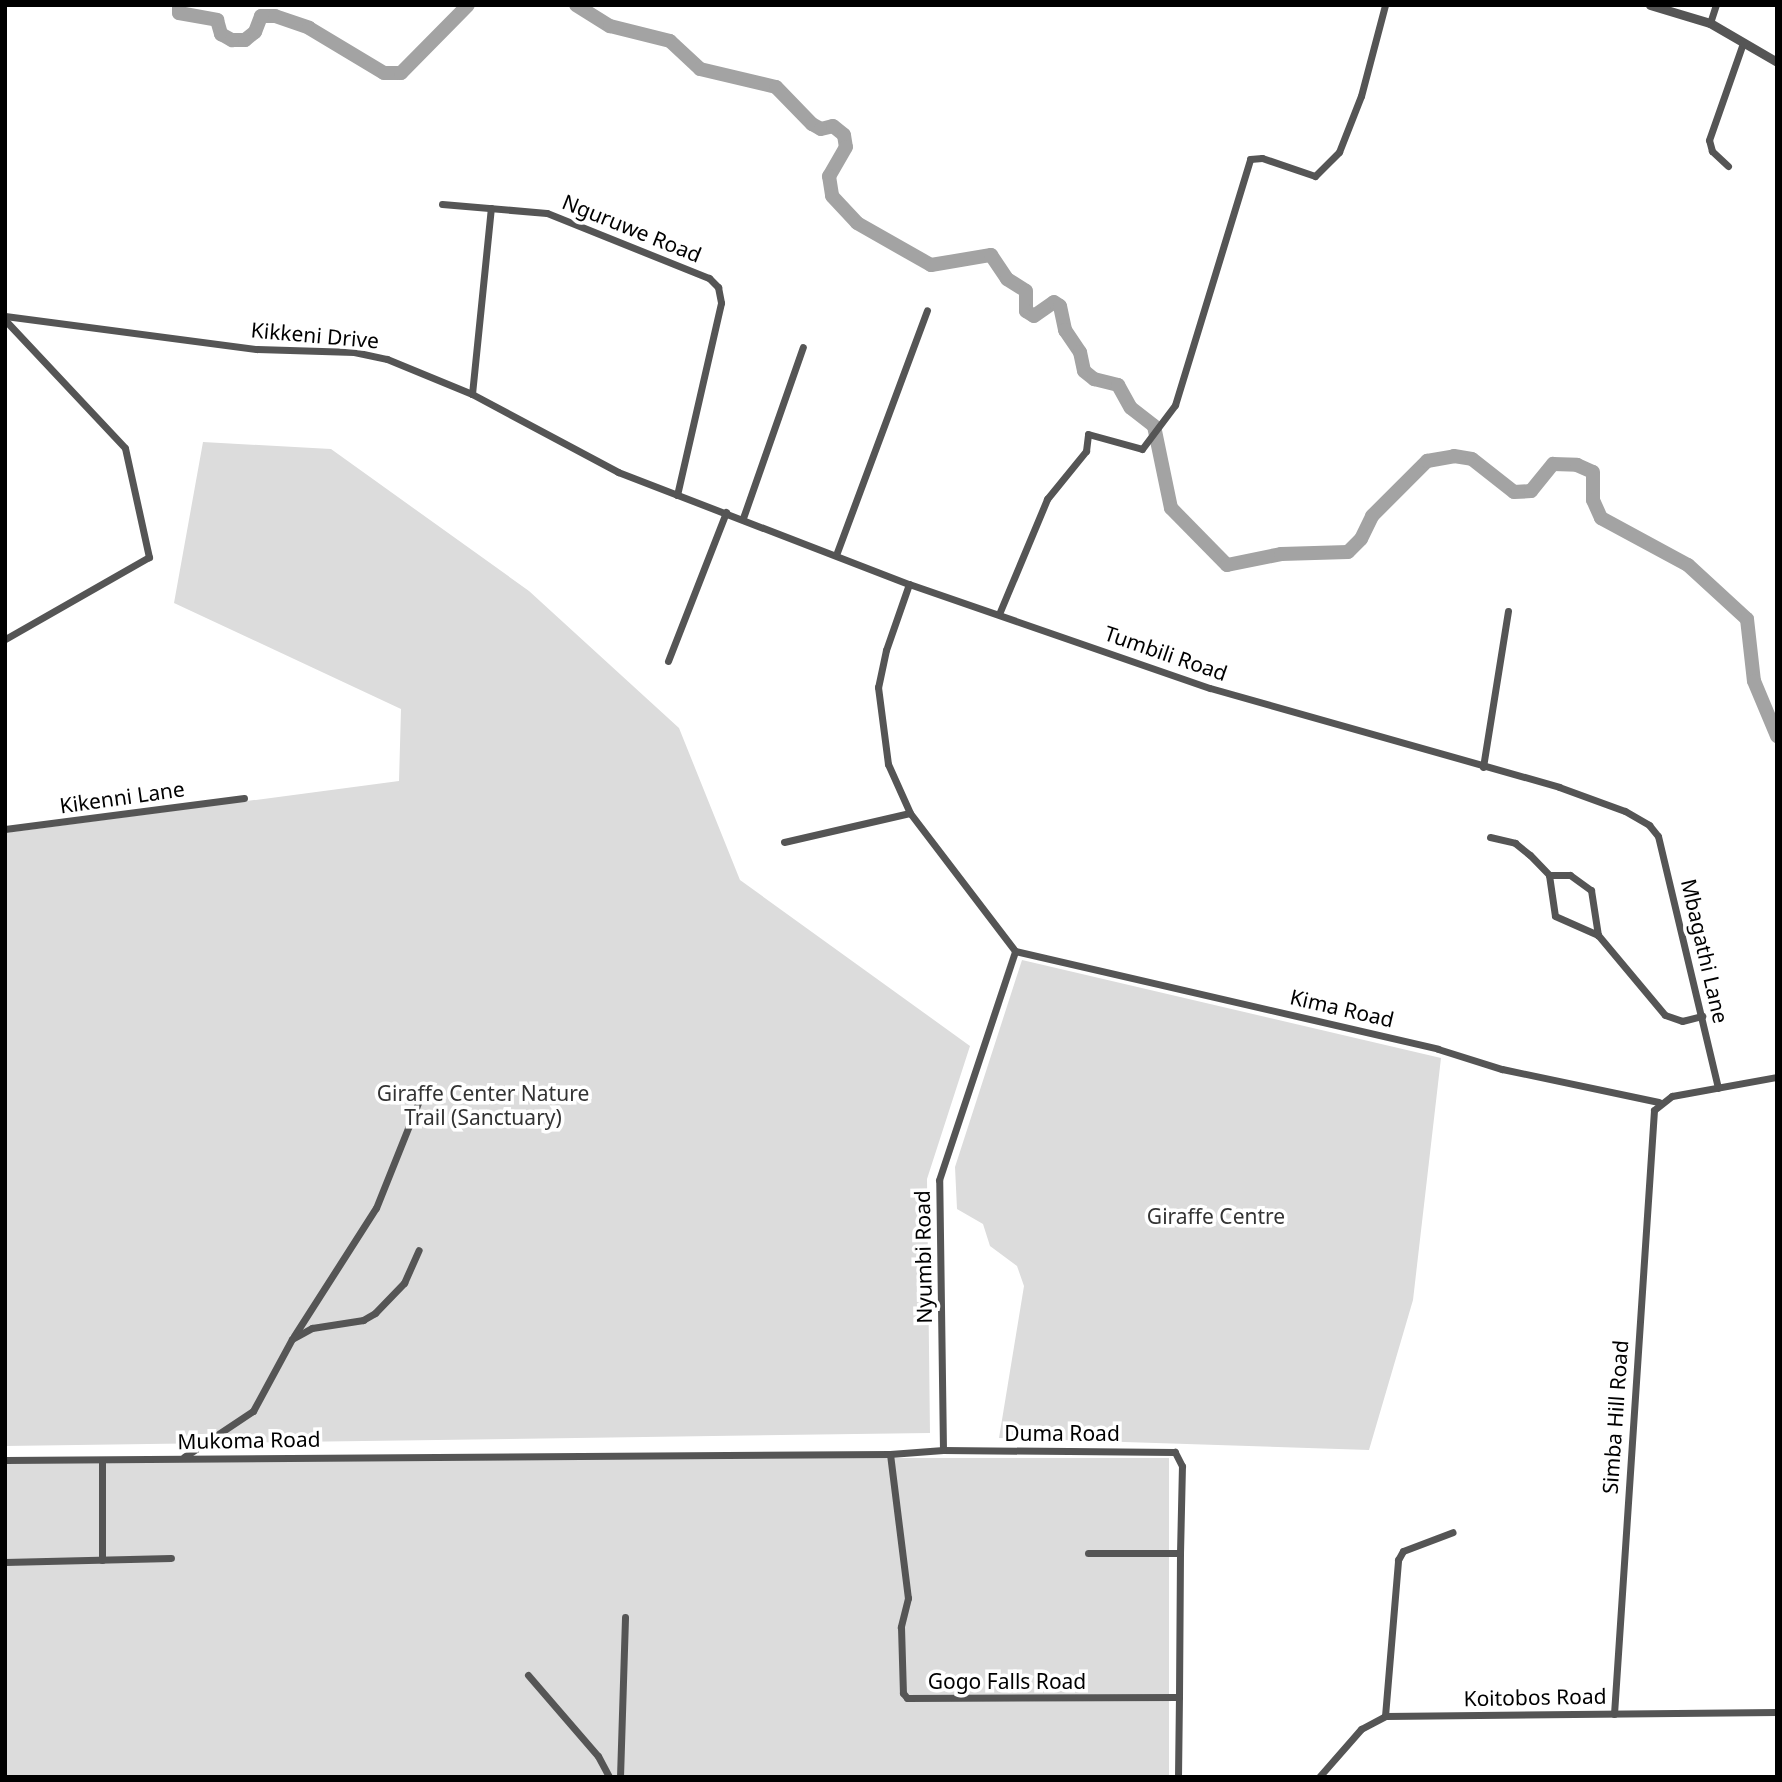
<!DOCTYPE html>
<style>
body{margin:0}
#map{position:relative;width:1782px;height:1782px;overflow:hidden;background:#fff;font-family:"Noto Sans",sans-serif}
div>[style]{position:absolute}
.green>*{inset:0;background:#dcdcdc;transform-origin:0 0}
.river>*{height:14px;margin:-7px;padding:0 7px;transform-origin:7px;border-radius:7px;background:#a3a3a3}
.minor>*{height:7px;margin:-3.5px;padding:0 3.5px;transform-origin:3.5px;border-radius:3.5px;background:#555}
.tertiary>*{height:9px;margin:-4.5px;padding:0 4.5px;transform-origin:4.5px;border-radius:4.5px;background:#555}
span{translate:-50% -50%;white-space:nowrap;text-align:center;line-height:1.15;-webkit-text-stroke:7px #fff;paint-order:stroke}
.street-label{font-size:21px;color:#000}
.park-label{font-size:21px;color:#333}
.frame{position:absolute;inset:0;border:7px solid #000;pointer-events:none}
</style>
<div id="map">
<div class="green">
<i style="clip-path:polygon(203px 442px,331px 449px,529px 591px,679px 728px,740px 880px,970px 1046px,927px 1179px,930px 1433px,5px 1446px,5px 833px,399px 781px,401px 709px,174px 603px)"></i>
<i style="clip-path:polygon(1022px 960px,1441px 1058px,1413px 1300px,1369px 1450px,999px 1438px,1024px 1286px,1017px 1266px,990px 1246px,983px 1224px,957px 1209px,955px 1167px)"></i>
<i style="left:1169px;top:1458px;width:319px;height:1164px;rotate:90deg"></i>
</div>
<div class="river">
<i style="left:179px;top:5px;width:8px;rotate:90deg"></i>
<i style="left:179px;top:13px;width:39px;rotate:10deg"></i>
<i style="left:217px;top:20px;width:15px;rotate:74deg"></i>
<i style="left:221px;top:34px;width:13px;rotate:29deg"></i>
<i style="left:232px;top:40px;width:13px"></i>
<i style="left:245px;top:40px;width:13px;rotate:-39deg"></i>
<i style="left:255px;top:32px;width:17px;rotate:-69deg"></i>
<i style="left:261px;top:16px;width:14px"></i>
<i style="left:275px;top:16px;width:36px;rotate:19deg"></i>
<i style="left:309px;top:28px;width:87px;rotate:31deg"></i>
<i style="left:384px;top:73px;width:17px"></i>
<i style="left:401px;top:73px;width:95px;rotate:-45.4deg"></i>
<i style="left:576px;top:5px;width:40px;rotate:32deg"></i>
<i style="left:610px;top:26px;width:62px;rotate:14deg"></i>
<i style="left:670px;top:41px;width:41px;rotate:43deg"></i>
<i style="left:700px;top:69px;width:78px;rotate:13.3deg"></i>
<i style="left:776px;top:87px;width:52px;rotate:45.8deg"></i>
<i style="left:812px;top:124px;width:10px;rotate:29deg"></i>
<i style="left:821px;top:129px;width:12px;rotate:-14deg"></i>
<i style="left:833px;top:126px;width:14px;rotate:39deg"></i>
<i style="left:844px;top:135px;width:12px;rotate:81deg"></i>
<i style="left:846px;top:147px;width:34px;rotate:120deg"></i>
<i style="left:829px;top:176px;width:20px;rotate:81deg"></i>
<i style="left:832px;top:196px;width:37px;rotate:47deg"></i>
<i style="left:857px;top:223px;width:85px;rotate:29.6deg"></i>
<i style="left:931px;top:265px;width:61px;rotate:-9.5deg"></i>
<i style="left:991px;top:255px;width:29px;rotate:56deg"></i>
<i style="left:1007px;top:279px;width:22px;rotate:32deg"></i>
<i style="left:1026px;top:291px;width:20px;rotate:90deg"></i>
<i style="left:1026px;top:311px;width:9px;rotate:32deg"></i>
<i style="left:1034px;top:316px;width:24px;rotate:-35deg"></i>
<i style="left:1054px;top:302px;width:7px;rotate:34deg"></i>
<i style="left:1060px;top:306px;width:25px;rotate:78deg"></i>
<i style="left:1065px;top:330px;width:27px;rotate:56deg"></i>
<i style="left:1080px;top:352px;width:19px;rotate:78deg"></i>
<i style="left:1084px;top:371px;width:13px;rotate:39deg"></i>
<i style="left:1094px;top:379px;width:25px;rotate:14deg"></i>
<i style="left:1118px;top:385px;width:26px;rotate:61deg"></i>
<i style="left:1131px;top:408px;width:29px;rotate:38deg"></i>
<i style="left:1154px;top:426px;width:84px;rotate:78.3deg"></i>
<i style="left:1171px;top:508px;width:80px;rotate:45.5deg"></i>
<i style="left:1227px;top:565px;width:55px;rotate:-11.5deg"></i>
<i style="left:1281px;top:554px;width:67px;rotate:-1.7deg"></i>
<i style="left:1348px;top:552px;width:18px;rotate:-45deg"></i>
<i style="left:1361px;top:539px;width:25px;rotate:-64deg"></i>
<i style="left:1372px;top:516px;width:78px;rotate:-45deg"></i>
<i style="left:1427px;top:461px;width:27px;rotate:-10deg"></i>
<i style="left:1454px;top:456px;width:18px;rotate:9deg"></i>
<i style="left:1472px;top:459px;width:53px;rotate:38.2deg"></i>
<i style="left:1514px;top:492px;width:17px;rotate:-3deg"></i>
<i style="left:1531px;top:491px;width:35px;rotate:-51deg"></i>
<i style="left:1553px;top:464px;width:24px;rotate:2deg"></i>
<i style="left:1577px;top:465px;width:17px;rotate:24deg"></i>
<i style="left:1593px;top:472px;width:28px;rotate:90deg"></i>
<i style="left:1593px;top:500px;width:20px;rotate:66deg"></i>
<i style="left:1601px;top:518px;width:99px;rotate:28.4deg"></i>
<i style="left:1688px;top:565px;width:80px;rotate:42.5deg"></i>
<i style="left:1747px;top:619px;width:62px;rotate:83.6deg"></i>
<i style="left:1754px;top:681px;width:60px;rotate:67.3deg"></i>
</div>
<div class="minor">
<i style="left:1710px;top:23px;width:19px;rotate:-72deg"></i>
<i style="left:1728px;top:166px;width:22px;rotate:-137deg"></i>
<i style="left:1712px;top:151px;width:11px;rotate:-105deg"></i>
<i style="left:1709px;top:140px;width:103px;rotate:-70.7deg"></i>
<i style="left:442px;top:204px;width:105px;rotate:4.9deg"></i>
<i style="left:547px;top:213px;width:175px;rotate:21.9deg"></i>
<i style="left:709px;top:278px;width:13px;rotate:45deg"></i>
<i style="left:718px;top:287px;width:16px;rotate:79deg"></i>
<i style="left:721px;top:303px;width:197px;rotate:102.9deg"></i>
<i style="left:5px;top:316px;width:254px;rotate:7.5deg"></i>
<i style="left:257px;top:349px;width:97px;rotate:1.8deg"></i>
<i style="left:354px;top:352px;width:34px;rotate:12deg"></i>
<i style="left:387px;top:359px;width:92px;rotate:22.4deg"></i>
<i style="left:472px;top:394px;width:166px;rotate:28.1deg"></i>
<i style="left:618px;top:472px;width:312px;rotate:21.1deg"></i>
<i style="left:909px;top:584px;width:318px;rotate:19.1deg"></i>
<i style="left:1210px;top:688px;width:363px;rotate:15.8deg"></i>
<i style="left:1559px;top:787px;width:70px;rotate:20deg"></i>
<i style="left:1625px;top:811px;width:28px;rotate:30deg"></i>
<i style="left:1649px;top:825px;width:14px;rotate:51deg"></i>
<i style="left:1658px;top:836px;width:259px;rotate:76.6deg"></i>
<i style="left:5px;top:320px;width:175px;rotate:46.8deg"></i>
<i style="left:125px;top:448px;width:112px;rotate:77.6deg"></i>
<i style="left:149px;top:557px;width:166px;rotate:150.3deg"></i>
<i style="left:472px;top:394px;width:187px;rotate:-84.2deg"></i>
<i style="left:743px;top:518px;width:181px;rotate:-70.7deg"></i>
<i style="left:836px;top:555px;width:261px;rotate:-69.6deg"></i>
<i style="left:909px;top:584px;width:70px;rotate:109.2deg"></i>
<i style="left:886px;top:650px;width:38px;rotate:102deg"></i>
<i style="left:878px;top:687px;width:78px;rotate:82.6deg"></i>
<i style="left:888px;top:764px;width:54px;rotate:65.8deg"></i>
<i style="left:910px;top:813px;width:173px;rotate:52.7deg"></i>
<i style="left:999px;top:614px;width:125px;rotate:-67.3deg"></i>
<i style="left:1047px;top:499px;width:62px;rotate:-50.9deg"></i>
<i style="left:1086px;top:451px;width:17px;rotate:-83deg"></i>
<i style="left:1088px;top:434px;width:56px;rotate:15.5deg"></i>
<i style="left:1142px;top:449px;width:55px;rotate:-53.1deg"></i>
<i style="left:1175px;top:405px;width:257px;rotate:-73deg"></i>
<i style="left:1250px;top:159px;width:12px;rotate:-5deg"></i>
<i style="left:1262px;top:158px;width:56px;rotate:18.8deg"></i>
<i style="left:1315px;top:176px;width:34px;rotate:-45deg"></i>
<i style="left:1339px;top:152px;width:60px;rotate:-68.6deg"></i>
<i style="left:1361px;top:96px;width:94px;rotate:-75.2deg"></i>
<i style="left:668px;top:661px;width:160px;rotate:-68.7deg"></i>
<i style="left:1483px;top:767px;width:158px;rotate:-80.9deg"></i>
<i style="left:5px;top:829px;width:241px;rotate:-7.4deg"></i>
<i style="left:1490px;top:837px;width:26px;rotate:13deg"></i>
<i style="left:1515px;top:843px;width:19px;rotate:39deg"></i>
<i style="left:1530px;top:855px;width:28px;rotate:46deg"></i>
<i style="left:1549px;top:875px;width:41px;rotate:81.7deg"></i>
<i style="left:1555px;top:916px;width:47px;rotate:23.8deg"></i>
<i style="left:1598px;top:935px;width:104px;rotate:50.1deg"></i>
<i style="left:1665px;top:1015px;width:18px;rotate:19deg"></i>
<i style="left:1682px;top:1021px;width:21px;rotate:-14deg"></i>
<i style="left:784px;top:842px;width:129px;rotate:-13deg"></i>
<i style="left:1549px;top:875px;width:21px"></i>
<i style="left:1570px;top:875px;width:26px;rotate:36deg"></i>
<i style="left:1591px;top:890px;width:46px;rotate:81.2deg"></i>
<i style="left:1015px;top:951px;width:434px;rotate:13deg"></i>
<i style="left:1438px;top:1049px;width:67px;rotate:17.4deg"></i>
<i style="left:1502px;top:1069px;width:160px;rotate:11.9deg"></i>
<i style="left:294px;top:1336px;width:152px;rotate:-57.4deg"></i>
<i style="left:376px;top:1208px;width:118px;rotate:-68.2deg"></i>
<i style="left:943px;top:1450px;width:270px;rotate:-90.8deg"></i>
<i style="left:939px;top:1180px;width:241px;rotate:-71.6deg"></i>
<i style="left:184px;top:1457px;width:83px;rotate:-33.7deg"></i>
<i style="left:253px;top:1411px;width:82px;rotate:-61.6deg"></i>
<i style="left:292px;top:1339px;width:23px;rotate:-29deg"></i>
<i style="left:312px;top:1328px;width:52px;rotate:-8.9deg"></i>
<i style="left:363px;top:1320px;width:14px;rotate:-30deg"></i>
<i style="left:375px;top:1313px;width:42px;rotate:-46deg"></i>
<i style="left:404px;top:1283px;width:36px;rotate:-66deg"></i>
<i style="left:5px;top:1460px;width:885px;rotate:-0.39deg"></i>
<i style="left:1088px;top:1553px;width:92px"></i>
<i style="left:102px;top:1560px;width:100px;rotate:-90deg"></i>
<i style="left:5px;top:1562px;width:166px;rotate:-1.4deg"></i>
<i style="left:528px;top:1675px;width:107px;rotate:49.2deg"></i>
<i style="left:598px;top:1756px;width:24px;rotate:62deg"></i>
<i style="left:1614px;top:1714px;width:605px;rotate:-86.21deg"></i>
<i style="left:1654px;top:1110px;width:23px;rotate:-38deg"></i>
<i style="left:1672px;top:1096px;width:107px;rotate:-10.3deg"></i>
<i style="left:1385px;top:1716px;width:157px;rotate:-85.2deg"></i>
<i style="left:1398px;top:1560px;width:10px;rotate:-61deg"></i>
<i style="left:1403px;top:1551px;width:53px;rotate:-20.8deg"></i>
<i style="left:620px;top:1777px;width:160px;rotate:-88.2deg"></i>
<i style="left:1178px;top:1777px;width:80px;rotate:-89.3deg"></i>
<i style="left:1179px;top:1697px;width:144px;rotate:-89.6deg"></i>
<i style="left:1180px;top:1553px;width:87px;rotate:-88.7deg"></i>
<i style="left:1182px;top:1466px;width:16px;rotate:-117deg"></i>
<i style="left:1175px;top:1452px;width:232px;rotate:-179.5deg"></i>
<i style="left:943px;top:1450px;width:53px;rotate:175.7deg"></i>
<i style="left:890px;top:1454px;width:145px;rotate:82.9deg"></i>
<i style="left:908px;top:1598px;width:30px;rotate:104deg"></i>
<i style="left:901px;top:1627px;width:66px;rotate:88.3deg"></i>
<i style="left:903px;top:1693px;width:6px;rotate:51deg"></i>
<i style="left:907px;top:1698px;width:272px;rotate:-0.2deg"></i>
<i style="left:1319px;top:1777px;width:64px;rotate:-48.8deg"></i>
<i style="left:1361px;top:1729px;width:27px;rotate:-28deg"></i>
<i style="left:1385px;top:1716px;width:392px;rotate:-0.6deg"></i>
</div>
<div class="tertiary">
<i style="left:1650px;top:5px;width:63px;rotate:16.7deg"></i>
<i style="left:1710px;top:23px;width:78px;rotate:30.2deg"></i>
</div>
<div class="street-label">
<span style="left:632px;top:228px;rotate:22deg">Nguruwe Road</span>
<span style="left:315px;top:335px;rotate:5deg">Kikkeni Drive</span>
<span style="left:1166px;top:653px;rotate:19deg">Tumbili Road</span>
<span style="left:122px;top:797px;rotate:-8deg">Kikenni Lane</span>
<span style="left:1705px;top:951px;rotate:77deg">Mbagathi Lane</span>
<span style="left:1342px;top:1008px;rotate:13deg">Kima Road</span>
<span style="left:923px;top:1257px;rotate:-91deg">Nyumbi Road</span>
<span style="left:1615px;top:1417px;rotate:-86deg">Simba Hill Road</span>
<span style="left:1062px;top:1433px">Duma Road</span>
<span style="left:249px;top:1440px;rotate:-1deg">Mukoma Road</span>
<span style="left:1007px;top:1681px">Gogo Falls Road</span>
<span style="left:1535px;top:1697px;rotate:-1deg">Koitobos Road</span>
</div>
<div class="park-label">
<span style="left:483px;top:1105px">Giraffe Center Nature<br>Trail (Sanctuary)</span>
<span style="left:1216px;top:1216px">Giraffe Centre</span>
</div>
<div class="frame"></div>
</div>
